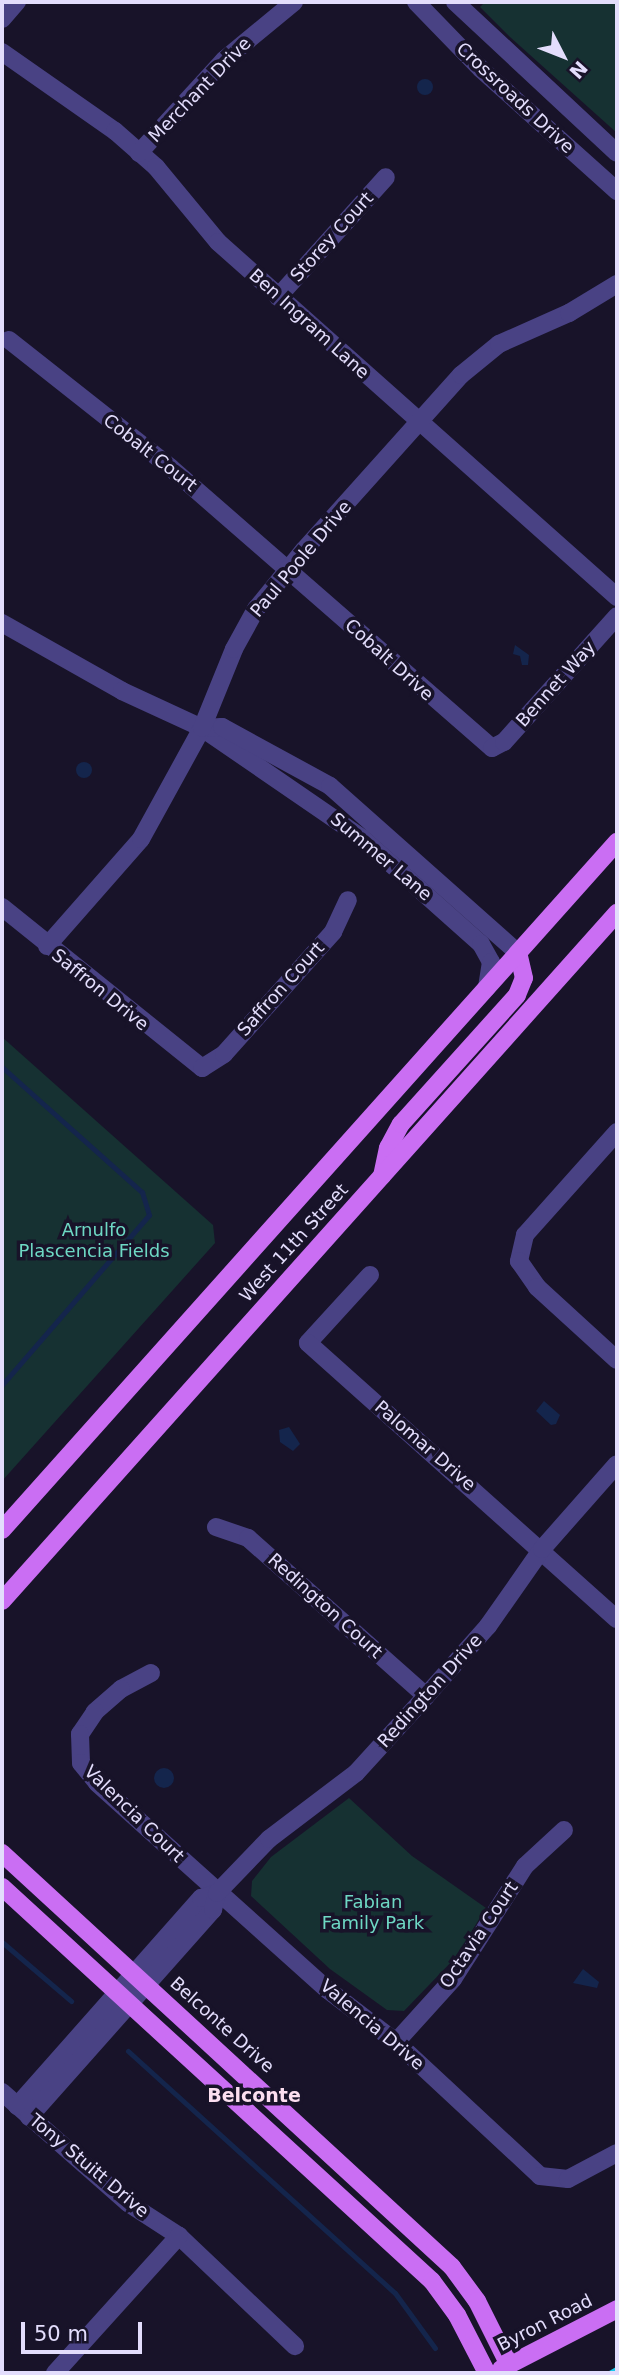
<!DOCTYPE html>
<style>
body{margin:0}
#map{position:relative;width:619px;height:2375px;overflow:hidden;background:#181329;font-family:"DejaVu Sans",sans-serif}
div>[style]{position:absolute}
.green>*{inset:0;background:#163132}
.water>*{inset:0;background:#14254c}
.round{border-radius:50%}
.stream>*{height:5px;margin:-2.5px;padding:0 2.5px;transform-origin:2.5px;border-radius:2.5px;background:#14254c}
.minor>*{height:18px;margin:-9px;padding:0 9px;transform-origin:9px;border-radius:9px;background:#494284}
.major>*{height:18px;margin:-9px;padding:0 9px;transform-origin:9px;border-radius:9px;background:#ca6ef3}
.rail>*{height:5px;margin-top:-2.5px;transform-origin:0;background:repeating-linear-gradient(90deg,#19c9ec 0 10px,transparent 0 19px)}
span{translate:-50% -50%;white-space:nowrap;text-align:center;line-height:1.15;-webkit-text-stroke:7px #181329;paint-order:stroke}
.street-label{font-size:18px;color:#e3ddfc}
.park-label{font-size:18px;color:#6ed8c4}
.neighbourhood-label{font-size:19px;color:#fcdff0;font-weight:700}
.frame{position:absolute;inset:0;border:4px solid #e3ddfc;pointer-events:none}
.north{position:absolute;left:528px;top:21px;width:70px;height:70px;-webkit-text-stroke:5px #181329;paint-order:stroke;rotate:132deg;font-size:19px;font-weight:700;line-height:28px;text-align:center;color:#e3ddfc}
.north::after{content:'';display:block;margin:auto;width:24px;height:32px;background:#e3ddfc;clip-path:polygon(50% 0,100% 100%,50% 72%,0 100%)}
.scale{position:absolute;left:21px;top:2322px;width:121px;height:32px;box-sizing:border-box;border:4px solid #e3ddfc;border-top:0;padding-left:9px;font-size:21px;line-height:24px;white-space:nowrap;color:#e3ddfc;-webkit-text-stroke:5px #181329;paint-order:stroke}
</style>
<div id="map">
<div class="green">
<i style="clip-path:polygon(485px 2px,617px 2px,617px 133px,510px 37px,480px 7px)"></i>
<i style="clip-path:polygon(2px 1037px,213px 1225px,215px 1243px,2px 1481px)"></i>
<i style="clip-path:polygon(349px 1798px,412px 1856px,486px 1908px,455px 1958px,404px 2011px,387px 2010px,330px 1969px,251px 1896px,252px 1881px,271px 1857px)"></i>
</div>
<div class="water">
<i class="round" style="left:417px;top:79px;width:16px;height:16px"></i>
<i style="clip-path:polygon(515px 645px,529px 655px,528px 665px,522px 665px,520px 656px,513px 654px)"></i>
<i class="round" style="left:76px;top:762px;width:16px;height:16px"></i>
<i style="clip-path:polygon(544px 1401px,560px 1415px,556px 1424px,551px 1425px,536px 1411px)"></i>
<i style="clip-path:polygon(289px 1427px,300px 1444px,293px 1451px,280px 1442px,279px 1430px)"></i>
<i class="round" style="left:154px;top:1768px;width:20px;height:20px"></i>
<i style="clip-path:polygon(583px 1969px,599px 1982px,597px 1988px,573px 1983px)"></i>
</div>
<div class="stream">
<i style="left:2px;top:1067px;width:188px;rotate:41.8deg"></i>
<i style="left:142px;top:1192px;width:24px;rotate:73deg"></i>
<i style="left:149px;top:1215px;width:225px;rotate:130.9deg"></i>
<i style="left:2px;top:1942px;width:91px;rotate:40.5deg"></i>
<i style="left:128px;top:2051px;width:360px;rotate:42.2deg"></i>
<i style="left:395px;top:2293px;width:68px;rotate:54deg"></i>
</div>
<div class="minor">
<i style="left:416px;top:2px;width:93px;rotate:45.9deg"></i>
<i style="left:481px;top:69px;width:183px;rotate:41.9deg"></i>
<i style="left:455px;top:2px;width:221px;rotate:43deg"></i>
<i style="left:2px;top:19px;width:23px;rotate:-49deg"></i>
<i style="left:2px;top:52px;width:138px;rotate:35deg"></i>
<i style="left:115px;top:131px;width:55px;rotate:41.3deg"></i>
<i style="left:156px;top:167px;width:97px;rotate:50.4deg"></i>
<i style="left:218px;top:242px;width:534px;rotate:41.66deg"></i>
<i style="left:139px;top:153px;width:126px;rotate:-47.6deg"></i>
<i style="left:224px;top:60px;width:91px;rotate:-39.6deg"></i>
<i style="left:278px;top:297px;width:161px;rotate:-48deg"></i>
<i style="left:9px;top:340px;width:206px;rotate:38.3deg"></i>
<i style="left:171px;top:468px;width:426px;rotate:41.1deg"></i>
<i style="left:492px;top:748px;width:13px;rotate:-27deg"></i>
<i style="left:504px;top:742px;width:169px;rotate:-48.1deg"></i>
<i style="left:2px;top:623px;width:138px;rotate:29.5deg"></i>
<i style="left:122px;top:691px;width:88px;rotate:24.8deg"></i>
<i style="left:202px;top:728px;width:194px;rotate:34.5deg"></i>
<i style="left:362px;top:838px;width:159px;rotate:41.7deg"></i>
<i style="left:481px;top:944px;width:21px;rotate:61deg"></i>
<i style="left:491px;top:962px;width:26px;rotate:99deg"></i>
<i style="left:202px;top:728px;width:20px;rotate:-3deg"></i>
<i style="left:222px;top:727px;width:123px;rotate:28.6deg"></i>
<i style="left:330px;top:786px;width:251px;rotate:41.6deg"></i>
<i style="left:2px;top:907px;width:257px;rotate:38.8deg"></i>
<i style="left:202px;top:1068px;width:26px;rotate:-32deg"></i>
<i style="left:224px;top:1054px;width:164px;rotate:-48.2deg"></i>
<i style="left:333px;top:932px;width:35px;rotate:-65deg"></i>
<i style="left:47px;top:946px;width:142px;rotate:-48.7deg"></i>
<i style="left:141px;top:839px;width:127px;rotate:-61.2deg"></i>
<i style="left:202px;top:728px;width:85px;rotate:-67.9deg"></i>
<i style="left:234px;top:649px;width:46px;rotate:-61.2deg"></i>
<i style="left:256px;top:609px;width:76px;rotate:-50.9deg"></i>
<i style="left:304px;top:550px;width:235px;rotate:-48.1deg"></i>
<i style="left:461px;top:375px;width:49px;rotate:-39.2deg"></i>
<i style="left:499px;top:344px;width:77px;rotate:-23.9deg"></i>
<i style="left:569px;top:313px;width:56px;rotate:-31.1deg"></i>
<i style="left:617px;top:1132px;width:138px;rotate:131.8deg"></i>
<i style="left:525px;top:1235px;width:27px;rotate:103deg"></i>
<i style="left:519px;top:1261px;width:32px;rotate:55deg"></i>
<i style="left:537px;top:1287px;width:108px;rotate:42.4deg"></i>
<i style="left:370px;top:1275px;width:92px;rotate:132.4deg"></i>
<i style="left:308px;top:1343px;width:414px;rotate:41.8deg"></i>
<i style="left:216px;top:1527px;width:34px;rotate:19deg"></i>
<i style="left:248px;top:1538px;width:238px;rotate:41.6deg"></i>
<i style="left:151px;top:1673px;width:34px;rotate:152deg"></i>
<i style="left:121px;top:1689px;width:35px;rotate:139deg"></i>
<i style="left:95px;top:1712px;width:27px;rotate:124deg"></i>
<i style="left:80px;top:1734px;width:29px;rotate:88deg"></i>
<i style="left:81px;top:1763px;width:26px;rotate:51deg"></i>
<i style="left:97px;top:1783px;width:310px;rotate:41.9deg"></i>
<i style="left:328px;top:1990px;width:86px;rotate:37.4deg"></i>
<i style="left:396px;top:2042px;width:197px;rotate:42.9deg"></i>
<i style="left:540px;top:2176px;width:28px;rotate:6deg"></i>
<i style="left:568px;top:2179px;width:55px;rotate:-28deg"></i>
<i style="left:396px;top:2042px;width:85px;rotate:-47.9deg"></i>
<i style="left:453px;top:1979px;width:134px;rotate:-57.5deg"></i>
<i style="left:525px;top:1866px;width:53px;rotate:-42.7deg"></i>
<i style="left:2px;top:2092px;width:168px;rotate:41.4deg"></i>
<i style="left:128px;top:2203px;width:61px;rotate:32.9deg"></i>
<i style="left:179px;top:2236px;width:160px;rotate:43.5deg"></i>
<i style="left:17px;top:2106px;width:278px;rotate:-48.5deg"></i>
<i style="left:201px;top:1898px;width:17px;rotate:-17deg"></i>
<i style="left:29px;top:2117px;width:277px;rotate:-48.4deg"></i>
<i style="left:213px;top:1910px;width:17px;rotate:-77deg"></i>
<i style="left:217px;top:1893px;width:75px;rotate:-46.1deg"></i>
<i style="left:269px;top:1839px;width:109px;rotate:-37.2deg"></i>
<i style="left:356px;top:1773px;width:104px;rotate:-47.7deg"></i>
<i style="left:426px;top:1696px;width:94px;rotate:-48.5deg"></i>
<i style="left:488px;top:1626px;width:94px;rotate:-55deg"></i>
<i style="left:542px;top:1549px;width:113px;rotate:-48.6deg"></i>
<i style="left:55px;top:2373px;width:185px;rotate:-47.9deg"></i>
</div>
<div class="major">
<i style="left:382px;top:1176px;width:29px;rotate:-78deg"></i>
<i style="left:388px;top:1148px;width:27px;rotate:-62deg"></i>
<i style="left:401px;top:1124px;width:173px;rotate:-48deg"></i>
<i style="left:517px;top:995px;width:18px;rotate:-68deg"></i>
<i style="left:524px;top:978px;width:26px;rotate:-103deg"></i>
<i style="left:2px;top:1530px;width:923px;rotate:-48.21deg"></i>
<i style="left:2px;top:1601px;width:923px;rotate:-48.21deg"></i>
<i style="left:2px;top:1853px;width:611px;rotate:42.61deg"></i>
<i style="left:452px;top:2267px;width:42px;rotate:53.7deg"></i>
<i style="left:477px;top:2301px;width:72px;rotate:63.4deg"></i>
<i style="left:2px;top:1887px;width:583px;rotate:42.5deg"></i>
<i style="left:432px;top:2281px;width:42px;rotate:53.7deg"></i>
<i style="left:457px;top:2315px;width:65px;rotate:62.7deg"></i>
<i style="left:501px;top:2369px;width:131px;rotate:-27.3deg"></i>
</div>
<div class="rail">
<i style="left:610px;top:2373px;width:8px;rotate:-30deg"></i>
</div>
<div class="street-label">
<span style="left:200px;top:90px;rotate:-46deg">Merchant Drive</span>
<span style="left:515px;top:98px;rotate:43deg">Crossroads Drive</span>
<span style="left:332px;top:237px;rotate:-48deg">Storey Court</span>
<span style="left:309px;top:324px;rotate:42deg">Ben Ingram Lane</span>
<span style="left:150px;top:453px;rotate:38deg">Cobalt Court</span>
<span style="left:301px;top:559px;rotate:-50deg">Paul Poole Drive</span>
<span style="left:389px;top:660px;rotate:42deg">Cobalt Drive</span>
<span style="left:556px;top:684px;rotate:-48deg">Bennet Way</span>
<span style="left:381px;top:857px;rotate:40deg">Summer Lane</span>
<span style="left:281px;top:989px;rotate:-48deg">Saffron Court</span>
<span style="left:100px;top:990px;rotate:39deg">Saffron Drive</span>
<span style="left:294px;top:1243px;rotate:-48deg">West 11th Street</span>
<span style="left:425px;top:1446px;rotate:41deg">Palomar Drive</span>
<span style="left:325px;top:1606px;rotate:42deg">Redington Court</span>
<span style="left:430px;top:1691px;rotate:-48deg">Redington Drive</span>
<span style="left:134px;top:1814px;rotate:44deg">Valencia Court</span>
<span style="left:479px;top:1935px;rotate:-56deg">Octavia Court</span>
<span style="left:222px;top:2025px;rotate:42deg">Belconte Drive</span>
<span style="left:372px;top:2025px;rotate:40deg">Valencia Drive</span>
<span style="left:89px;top:2166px;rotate:40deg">Tony Stuitt Drive</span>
<span style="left:545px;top:2323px;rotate:-27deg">Byron Road</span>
</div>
<div class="park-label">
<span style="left:94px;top:1241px">Arnulfo<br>Plascencia Fields</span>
<span style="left:373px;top:1913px">Fabian<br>Family Park</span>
</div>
<div class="neighbourhood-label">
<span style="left:254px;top:2096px">Belconte</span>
</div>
<div class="frame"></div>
<div class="north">N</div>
<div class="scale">50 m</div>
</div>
